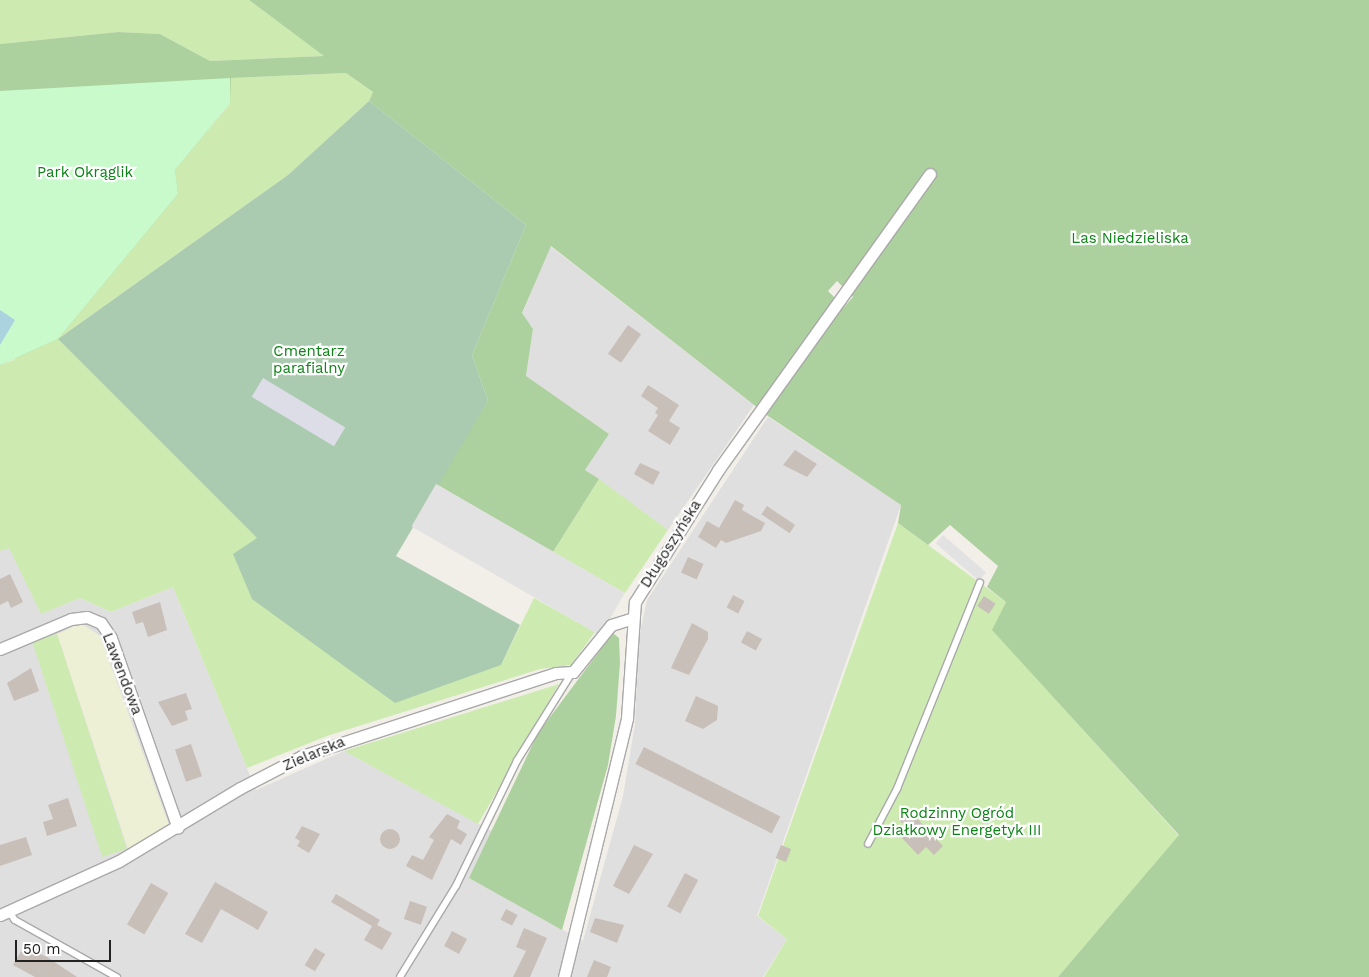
<!DOCTYPE html>
<meta charset="utf-8">
<style>
body{margin:0}
#map{position:relative;width:1369px;height:977px;overflow:hidden;background:#f2efe9;font-family:"Work Sans",sans-serif}
div>[style]{position:absolute}
.residential>*{inset:0;background:#e0dfdf}
.farmland>*{inset:0;background:#eef0d5}
.grass>*{inset:0;background:#cdebb0;transform-origin:0 0}
.forest>*{inset:0;background:#add19e}
.cemetery>*{inset:0;background:#aacbaf}
.park>*{inset:0;background:#c8facc}
.parking>*{inset:0;background:#e2e2e2;transform-origin:0 0}
.plaza>*{inset:0;background:#dddde8;transform-origin:0 0}
.water>*{inset:0;background:#aad3df}
.building>*{inset:0;background:#c7bfb8;transform-origin:0 0}
.round{border-radius:50%}
.roads{filter:drop-shadow(1px 0 #a9a9a9) drop-shadow(-1px 0 #a9a9a9) drop-shadow(0 1px #a9a9a9) drop-shadow(0 -1px #a9a9a9)}
.lane>*{height:5.5px;margin:-2.75px;padding:0 2.75px;transform-origin:2.75px;border-radius:2.75px;background:#fff}
.street>*{height:11px;margin:-5.5px;padding:0 5.5px;transform-origin:5.5px;border-radius:5.5px;background:#fff}
span{translate:-50% -50%;white-space:nowrap;text-align:center;line-height:1.15;-webkit-text-stroke:4.5px #fff;paint-order:stroke}
.park-label{font-size:15px;color:#0c8416}
.street-label{font-size:15px;color:#222}
.scale{position:absolute;left:15px;top:940px;width:96px;height:22px;box-sizing:border-box;border:2px solid #222;border-top:0;padding-left:6px;font-size:15px;line-height:18px;white-space:nowrap;color:#222;-webkit-text-stroke:4px #fff;paint-order:stroke}
</style>
<div id="map">
<div class="residential">
<i style="clip-path:polygon(550px 246px,754px 405px,668px 530px,585px 470px,609px 434px,526px 377px,533px 329px,522px 314px)"></i>
<i style="clip-path:polygon(768px 417px,901px 505px,757px 916px,787px 939px,763px 977px,0 977px,0 551px,9px 547px,41px 613px,80px 598px,111px 612px,173px 587px,256px 790px,344px 751px,492px 831px,469px 878px,583px 941px,623px 796px,635px 724px,639px 638px,647px 600px)"></i>
</div>
<div class="farmland">
<i style="clip-path:polygon(81px 623px,100px 636px,169px 825px,128px 849px,57px 634px)"></i>
</div>
<div class="grass">
<i style="clip-path:polygon(0 0,249px 0,325px 56px,210px 61px,160px 34px,118px 32px,0 44px)"></i>
<i style="clip-path:polygon(346px 73px,373px 92px,369px 101px,288px 175px,58px 339px,258px 539px,501px 665px,534px 598px,595px 632px,571px 665px,540px 669px,327px 736px,247px 768px,173px 587px,111px 612px,80px 598px,41px 614px,9px 548px,0 551px,0 365px,14px 360px,230px 104px,230px 78px)"></i>
<i style="clip-path:polygon(599px 479px,668px 530px,625px 593px,553px 552px)"></i>
<i style="clip-path:polygon(898px 523px,1006px 602px,993px 630px,1179px 836px,1058px 977px,764px 977px,787px 939px,758px 916px)"></i>
<i style="left:57px;top:634px;width:226px;height:26px;rotate:72deg"></i>
<i style="clip-path:polygon(559px 684px,478px 824px,344px 751px)"></i>
</div>
<div class="forest">
<i style="clip-path:polygon(evenodd,249px 0,1369px 0,1369px 977px,1058px 977px,1179px 835px,992px 630px,1006px 602px,987px 587px,998px 566px,950px 525px,928px 545px,898px 523px,901px 505px,768px 416px,551px 246px,522px 313px,533px 329px,526px 376px,609px 434px,585px 470px,599px 479px,553px 552px,436px 484px,488px 401px,472px 355px,526px 225px,369px 101px,373px 92px,346px 73px,231px 78px,230px 103px,175px 170px,178px 194px,58px 339px,0 365px,0 44px,118px 32px,160px 34px,210px 61px,324px 56px,249px 0,837px 281px,853px 297px,844px 307px,828px 291px,837px 281px)"></i>
<i style="clip-path:polygon(613px 633px,619px 638px,620px 663px,616px 716px,608px 765px,562px 930px,469px 878px,538px 733px)"></i>
</div>
<div class="cemetery">
<i style="clip-path:polygon(369px 101px,526px 225px,472px 355px,488px 401px,396px 556px,520px 625px,501px 665px,395px 703px,252px 599px,233px 554px,257px 538px,58px 339px,288px 175px)"></i>
</div>
<div class="park">
<i style="clip-path:polygon(230px 78px,230px 103px,175px 170px,178px 194px,58px 339px,0 365px,0 91px)"></i>
</div>
<div class="parking">
<i style="left:436px;top:484px;width:218px;height:49px;rotate:30deg"></i>
<i style="left:943px;top:535px;width:57px;height:11px;rotate:41deg"></i>
</div>
<div class="plaza">
<i style="left:263px;top:378px;width:96px;height:22px;rotate:31deg"></i>
</div>
<div class="water">
<i style="clip-path:polygon(0 310px,15px 320px,0 345px)"></i>
</div>
<div class="building">
<i style="left:628px;top:325px;width:16px;height:35px;rotate:35deg"></i>
<i style="clip-path:polygon(648px 385px,679px 405px,669px 421px,680px 428px,670px 445px,648px 431px,658px 415px,655px 413px,658px 408px,641px 396px)"></i>
<i style="clip-path:polygon(795px 450px,817px 464px,807px 477px,783px 465px)"></i>
<i style="clip-path:polygon(640px 463px,660px 472px,653px 485px,634px 474px)"></i>
<i style="clip-path:polygon(735px 500px,744px 505px,742px 510px,765px 523px,761px 531px,726px 543px,721px 540px,716px 548px,698px 537px,707px 521px,719px 528px)"></i>
<i style="left:767px;top:506px;width:34px;height:10px;rotate:34deg"></i>
<i style="left:688px;top:557px;width:17px;height:17px;rotate:24deg"></i>
<i style="clip-path:polygon(10px 574px,23px 602px,11px 608px,8px 601px,0 605px,0 579px)"></i>
<i style="left:733px;top:595px;width:13px;height:14px;rotate:27deg"></i>
<i style="left:984px;top:596px;width:14px;height:12px;rotate:34deg"></i>
<i style="clip-path:polygon(160px 602px,167px 630px,148px 637px,143px 622px,136px 624px,132px 612px)"></i>
<i style="clip-path:polygon(692px 623px,708px 632px,708px 639px,689px 675px,671px 668px)"></i>
<i style="left:747px;top:631px;width:17px;height:13px;rotate:28deg"></i>
<i style="clip-path:polygon(31px 668px,39px 691px,14px 701px,7px 683px)"></i>
<i style="clip-path:polygon(186px 693px,192px 709px,185px 711px,188px 720px,172px 726px,158px 702px)"></i>
<i style="clip-path:polygon(696px 696px,718px 706px,717px 720px,703px 729px,685px 721px)"></i>
<i style="left:191px;top:744px;width:34px;height:17px;rotate:71deg"></i>
<i style="left:644px;top:747px;width:153px;height:19px;rotate:27deg"></i>
<i style="clip-path:polygon(68px 798px,77px 826px,47px 836px,43px 822px,53px 819px,48px 805px)"></i>
<i style="clip-path:polygon(908px 809px,943px 846px,934px 855px,926px 847px,918px 855px,902px 838px,910px 830px,898px 819px)"></i>
<i style="clip-path:polygon(447px 814px,460px 821px,457px 828px,467px 834px,461px 845px,451px 839px,432px 880px,406px 866px,412px 855px,423px 860px,434px 840px,429px 837px)"></i>
<i style="clip-path:polygon(302px 826px,320px 834px,309px 853px,297px 846px,300px 841px,295px 838px)"></i>
<i class="round" style="left:380px;top:829px;width:20px;height:20px"></i>
<i style="clip-path:polygon(26px 837px,32px 855px,0 866px,0 845px)"></i>
<i style="clip-path:polygon(634px 845px,653px 854px,629px 894px,613px 886px)"></i>
<i style="left:781px;top:845px;width:11px;height:14px;rotate:22deg"></i>
<i style="left:685px;top:873px;width:15px;height:38px;rotate:28deg"></i>
<i style="clip-path:polygon(215px 882px,268px 912px,258px 930px,221px 909px,202px 943px,185px 934px)"></i>
<i style="left:151px;top:883px;width:20px;height:48px;rotate:30deg"></i>
<i style="clip-path:polygon(336px 894px,380px 920px,377px 925px,392px 933px,382px 950px,364px 940px,372px 926px,331px 902px)"></i>
<i style="left:410px;top:901px;width:18px;height:19px;rotate:19deg"></i>
<i style="left:506px;top:909px;width:13px;height:12px;rotate:27deg"></i>
<i style="clip-path:polygon(595px 918px,624px 925px,617px 943px,590px 932px)"></i>
<i style="clip-path:polygon(524px 928px,547px 938px,530px 977px,513px 977px,526px 951px,516px 947px)"></i>
<i style="left:452px;top:931px;width:17px;height:17px;rotate:28deg"></i>
<i style="clip-path:polygon(24px 946px,47px 957px,77px 977px,35px 977px,13px 965px)"></i>
<i style="left:315px;top:948px;width:12px;height:20px;rotate:31deg"></i>
<i style="clip-path:polygon(594px 960px,611px 967px,607px 977px,587px 977px)"></i>
</div>
<div class="roads">
<div class="lane">
<i style="left:868px;top:844px;width:62px;rotate:-62.2deg"></i>
<i style="left:897px;top:789px;width:222px;rotate:-68.1deg"></i>
<i style="left:10px;top:912px;width:9px;rotate:58deg"></i>
<i style="left:15px;top:920px;width:117px;rotate:29.2deg"></i>
<i style="left:400px;top:977px;width:107px;rotate:-58.4deg"></i>
<i style="left:456px;top:886px;width:139px;rotate:-64deg"></i>
<i style="left:517px;top:761px;width:104px;rotate:-58deg"></i>
</div>
<div class="street">
<i style="left:0;top:649px;width:77px;rotate:-22.9deg"></i>
<i style="left:71px;top:619px;width:16px;rotate:-7deg"></i>
<i style="left:87px;top:617px;width:15px;rotate:23deg"></i>
<i style="left:101px;top:623px;width:18px;rotate:56deg"></i>
<i style="left:111px;top:638px;width:201px;rotate:70.6deg"></i>
<i style="left:0;top:915px;width:131px;rotate:-24.4deg"></i>
<i style="left:119px;top:861px;width:141px;rotate:-31.1deg"></i>
<i style="left:240px;top:788px;width:70px;rotate:-27.3deg"></i>
<i style="left:302px;top:756px;width:267px;rotate:-18.1deg"></i>
<i style="left:556px;top:673px;width:17px;rotate:-3deg"></i>
<i style="left:573px;top:672px;width:60px;rotate:-51deg"></i>
<i style="left:611px;top:625px;width:21px;rotate:-17deg"></i>
<i style="left:564px;top:977px;width:267px;rotate:-76.3deg"></i>
<i style="left:627px;top:718px;width:116px;rotate:-86.1deg"></i>
<i style="left:635px;top:602px;width:156px;rotate:-57.8deg"></i>
<i style="left:718px;top:470px;width:364px;rotate:-54.4deg"></i>
</div>
</div>
<div class="park-label">
<span style="left:85px;top:173px">Park Okrąglik</span>
<span style="left:1130px;top:239px">Las Niedzieliska</span>
<span style="left:309px;top:360px">Cmentarz<br>parafialny</span>
<span style="left:957px;top:822px">Rodzinny Ogród<br>Działkowy Energetyk III</span>
</div>
<div class="street-label">
<span style="left:671px;top:544px;rotate:-58deg">Długoszyńska</span>
<span style="left:122px;top:674px;rotate:69deg">Lawendowa</span>
<span style="left:314px;top:754px;rotate:-23deg">Zielarska</span>
</div>
<div class="scale">50 m</div>
</div>
